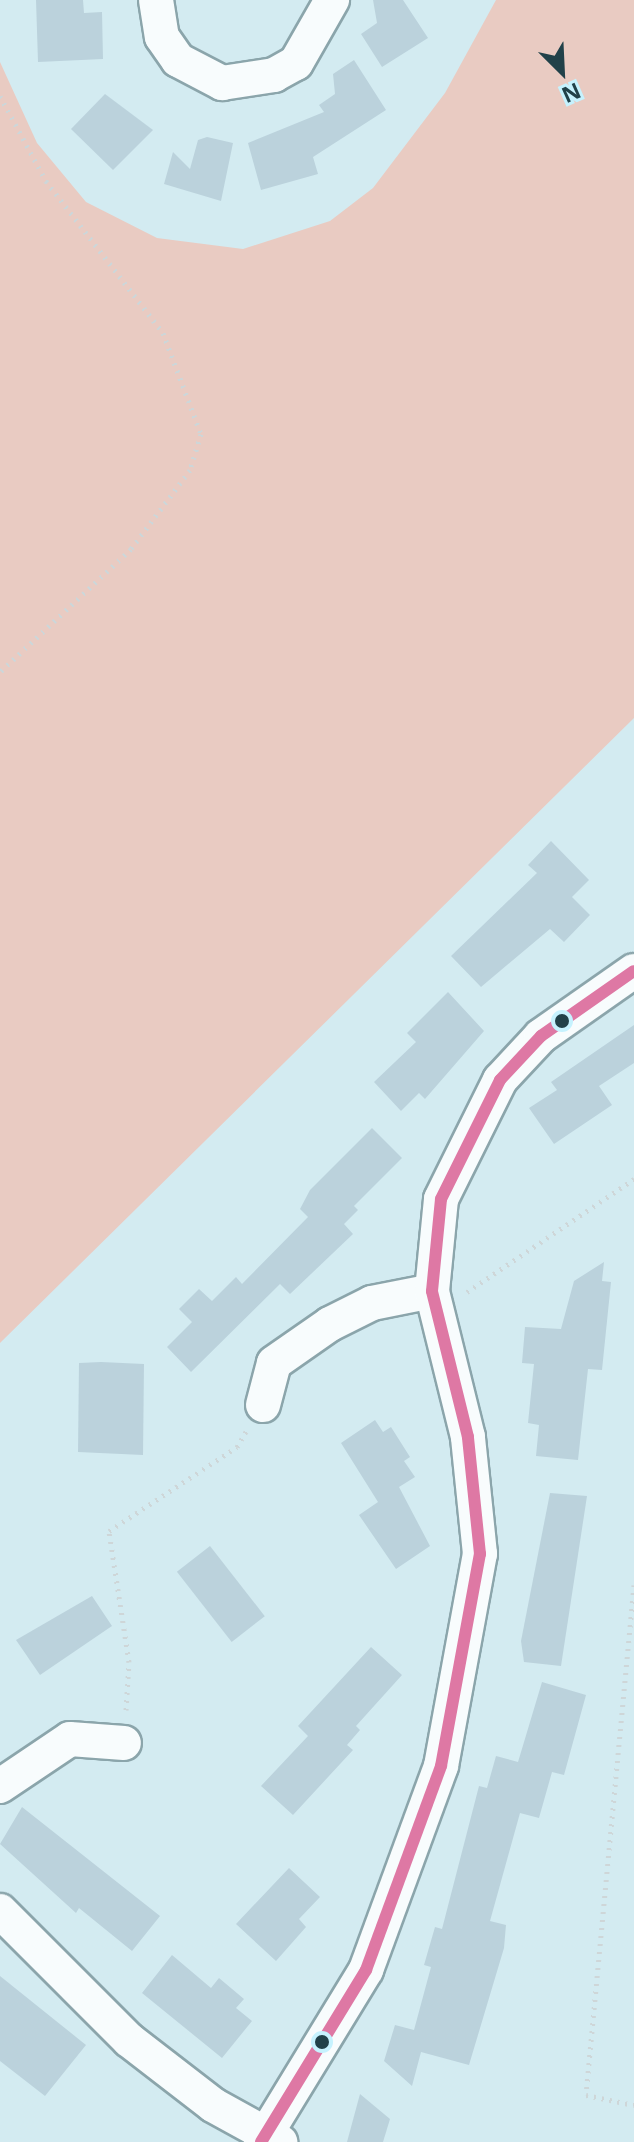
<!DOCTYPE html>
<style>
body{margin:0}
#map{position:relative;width:634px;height:2142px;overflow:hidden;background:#d3ebf1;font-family:"Open Sans",sans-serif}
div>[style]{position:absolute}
.green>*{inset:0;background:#e9cbc2}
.building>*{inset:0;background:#bbd2dc;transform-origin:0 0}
.path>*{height:5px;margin-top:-2.5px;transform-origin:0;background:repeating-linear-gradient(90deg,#ced6d8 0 2px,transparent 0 8px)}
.roads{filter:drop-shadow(2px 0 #8ba5ab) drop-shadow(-2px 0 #8ba5ab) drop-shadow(0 2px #8ba5ab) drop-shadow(0 -2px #8ba5ab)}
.minor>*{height:34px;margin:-17px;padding:0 17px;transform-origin:17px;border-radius:17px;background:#f8fcfd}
.bus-1>*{height:12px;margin:-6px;padding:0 6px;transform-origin:6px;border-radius:6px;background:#de78a4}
.dots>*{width:22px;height:22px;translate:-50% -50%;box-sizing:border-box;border:4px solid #c6f2fe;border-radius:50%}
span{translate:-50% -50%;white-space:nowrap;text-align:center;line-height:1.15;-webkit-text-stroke:8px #c6f2fe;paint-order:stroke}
.north{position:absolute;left:522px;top:32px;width:80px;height:80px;-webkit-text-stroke:6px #c6f2fe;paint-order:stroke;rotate:156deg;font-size:22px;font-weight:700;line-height:32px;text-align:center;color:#214149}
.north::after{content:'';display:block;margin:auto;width:28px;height:36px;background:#214149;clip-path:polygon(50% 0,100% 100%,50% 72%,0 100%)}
</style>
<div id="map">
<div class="green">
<i style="clip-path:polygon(496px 0,634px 0,634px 718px,0 1343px,0 62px,37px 143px,86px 202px,157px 238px,243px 249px,330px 221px,373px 188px,445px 93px)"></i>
</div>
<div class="building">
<i style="clip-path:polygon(36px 0,83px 0,84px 13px,102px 12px,103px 59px,38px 62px)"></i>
<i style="clip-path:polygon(373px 0,403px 0,428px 38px,382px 67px,361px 34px,377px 23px)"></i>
<i style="clip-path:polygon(354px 60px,386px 110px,313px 157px,318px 174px,261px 190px,248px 143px,324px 112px,319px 105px,335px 94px,333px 74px)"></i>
<i style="clip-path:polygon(105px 94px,153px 130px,113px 170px,71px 129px)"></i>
<i style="clip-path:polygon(207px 137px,233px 143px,221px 201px,164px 184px,173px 152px,190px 169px,198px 140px)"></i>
<i style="clip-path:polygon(551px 841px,589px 880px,572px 897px,590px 915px,564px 942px,550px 929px,481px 987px,451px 956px,537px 873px,528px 865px)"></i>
<i style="clip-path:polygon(448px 992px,484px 1031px,425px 1099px,419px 1093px,401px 1111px,374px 1082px,416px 1042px,407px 1033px)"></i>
<i style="clip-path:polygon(634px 1025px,634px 1063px,599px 1086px,612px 1105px,554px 1144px,529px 1108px,557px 1090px,551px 1082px)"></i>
<i style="clip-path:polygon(372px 1128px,402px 1158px,354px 1206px,358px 1210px,344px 1224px,353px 1234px,290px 1294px,280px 1284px,191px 1372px,167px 1347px,192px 1322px,179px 1309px,199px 1289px,212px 1301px,236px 1277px,242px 1284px,308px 1217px,300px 1209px,310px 1190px)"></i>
<i style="clip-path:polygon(604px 1262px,602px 1281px,611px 1282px,602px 1370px,588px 1369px,578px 1460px,536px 1456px,539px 1425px,528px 1423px,534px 1364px,522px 1363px,525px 1327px,561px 1329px,574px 1281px)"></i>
<i style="clip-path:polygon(101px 1362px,144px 1364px,143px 1455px,78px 1452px,79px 1363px)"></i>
<i style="clip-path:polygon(375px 1420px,383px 1432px,391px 1427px,410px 1457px,404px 1461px,415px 1477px,399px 1487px,430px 1546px,396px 1569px,359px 1515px,378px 1502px,341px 1443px)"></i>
<i style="clip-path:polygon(550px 1493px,587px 1496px,561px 1666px,524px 1662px,521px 1641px)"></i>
<i style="left:210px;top:1546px;width:89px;height:42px;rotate:52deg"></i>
<i style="clip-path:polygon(92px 1596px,112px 1626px,40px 1675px,16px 1640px)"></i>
<i style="clip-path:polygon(371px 1647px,402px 1675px,356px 1726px,360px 1730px,347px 1745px,353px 1750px,293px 1815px,261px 1786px,308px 1736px,298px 1726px)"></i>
<i style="clip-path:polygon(542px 1682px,586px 1695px,564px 1775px,552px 1772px,539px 1818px,520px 1813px,490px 1921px,506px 1925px,504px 1948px,469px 2065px,421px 2052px,412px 2086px,384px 2061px,395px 2025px,414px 2030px,431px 1967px,424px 1965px,435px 1927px,442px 1929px,479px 1786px,487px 1788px,496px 1756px,518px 1762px)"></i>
<i style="clip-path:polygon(22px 1807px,160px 1916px,132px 1951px,79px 1908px,76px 1913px,0 1844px)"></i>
<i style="clip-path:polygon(289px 1868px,320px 1897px,299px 1919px,306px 1927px,276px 1961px,236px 1924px)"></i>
<i style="clip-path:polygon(172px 1955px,211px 1988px,219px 1978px,244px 1999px,236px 2008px,252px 2021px,222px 2058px,142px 1993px)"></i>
<i style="clip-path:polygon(0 1976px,86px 2045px,45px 2096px,0 2061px)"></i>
<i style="clip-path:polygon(360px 2094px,390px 2119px,383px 2142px,347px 2142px)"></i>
</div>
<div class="path">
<i style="left:0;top:96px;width:97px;rotate:61.6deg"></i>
<i style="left:46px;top:181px;width:192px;rotate:52.4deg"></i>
<i style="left:163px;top:333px;width:108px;rotate:69.4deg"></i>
<i style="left:201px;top:434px;width:38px;rotate:107deg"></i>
<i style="left:190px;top:470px;width:99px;rotate:126.8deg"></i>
<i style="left:131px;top:549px;width:180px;rotate:136.8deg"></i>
<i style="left:467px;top:1292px;width:202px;rotate:-34.1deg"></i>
<i style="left:634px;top:1585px;width:512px;rotate:95.38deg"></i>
<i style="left:586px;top:2095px;width:49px;rotate:11.8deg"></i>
<i style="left:126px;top:1710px;width:48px;rotate:-86.4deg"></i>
<i style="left:129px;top:1662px;width:133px;rotate:-98.7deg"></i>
<i style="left:109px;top:1531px;width:153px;rotate:-33.3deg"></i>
<i style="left:237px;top:1447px;width:20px;rotate:-60deg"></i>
</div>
<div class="roads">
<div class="minor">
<i style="left:156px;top:0;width:37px;rotate:81deg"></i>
<i style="left:162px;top:37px;width:28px;rotate:55deg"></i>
<i style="left:178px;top:60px;width:50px;rotate:27.6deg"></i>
<i style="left:222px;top:83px;width:53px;rotate:-8.7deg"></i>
<i style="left:274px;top:75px;width:25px;rotate:-29deg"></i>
<i style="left:296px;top:63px;width:73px;rotate:-60.3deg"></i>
<i style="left:263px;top:1405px;width:43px;rotate:-75.3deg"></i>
<i style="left:274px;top:1363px;width:68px;rotate:-34.9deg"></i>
<i style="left:330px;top:1324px;width:47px;rotate:-26.6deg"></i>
<i style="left:372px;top:1303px;width:61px;rotate:-11.3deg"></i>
<i style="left:0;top:1786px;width:84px;rotate:-33.9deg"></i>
<i style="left:70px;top:1739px;width:54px;rotate:4.2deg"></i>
<i style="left:0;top:1911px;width:182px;rotate:45deg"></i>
<i style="left:129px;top:2040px;width:106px;rotate:37.7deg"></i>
<i style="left:213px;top:2105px;width:77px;rotate:28.9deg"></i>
<i style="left:261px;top:2142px;width:202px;rotate:-58.6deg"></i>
<i style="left:366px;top:1970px;width:217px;rotate:-69.8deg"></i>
<i style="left:441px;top:1766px;width:216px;rotate:-79.6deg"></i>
<i style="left:480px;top:1554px;width:118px;rotate:-95.9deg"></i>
<i style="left:468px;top:1437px;width:150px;rotate:-103.9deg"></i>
<i style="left:432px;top:1291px;width:92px;rotate:-84.4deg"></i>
<i style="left:441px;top:1199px;width:133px;rotate:-63.6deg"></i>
<i style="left:500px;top:1080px;width:60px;rotate:-47deg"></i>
<i style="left:541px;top:1036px;width:113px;rotate:-35deg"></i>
</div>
</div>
<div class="bus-1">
<i style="left:261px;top:2142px;width:202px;rotate:-58.6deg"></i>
<i style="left:366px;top:1970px;width:217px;rotate:-69.8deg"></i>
<i style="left:441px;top:1766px;width:216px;rotate:-79.6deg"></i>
<i style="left:480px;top:1554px;width:118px;rotate:-95.9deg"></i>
<i style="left:468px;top:1437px;width:150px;rotate:-103.9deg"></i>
<i style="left:432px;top:1291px;width:92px;rotate:-84.4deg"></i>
<i style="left:441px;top:1199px;width:133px;rotate:-63.6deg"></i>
<i style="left:500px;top:1080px;width:60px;rotate:-47deg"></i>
<i style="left:541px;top:1036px;width:113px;rotate:-35deg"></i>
</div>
<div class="dots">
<i style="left:562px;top:1021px;background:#214149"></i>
<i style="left:322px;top:2042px;background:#214149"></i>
</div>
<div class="north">N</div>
</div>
